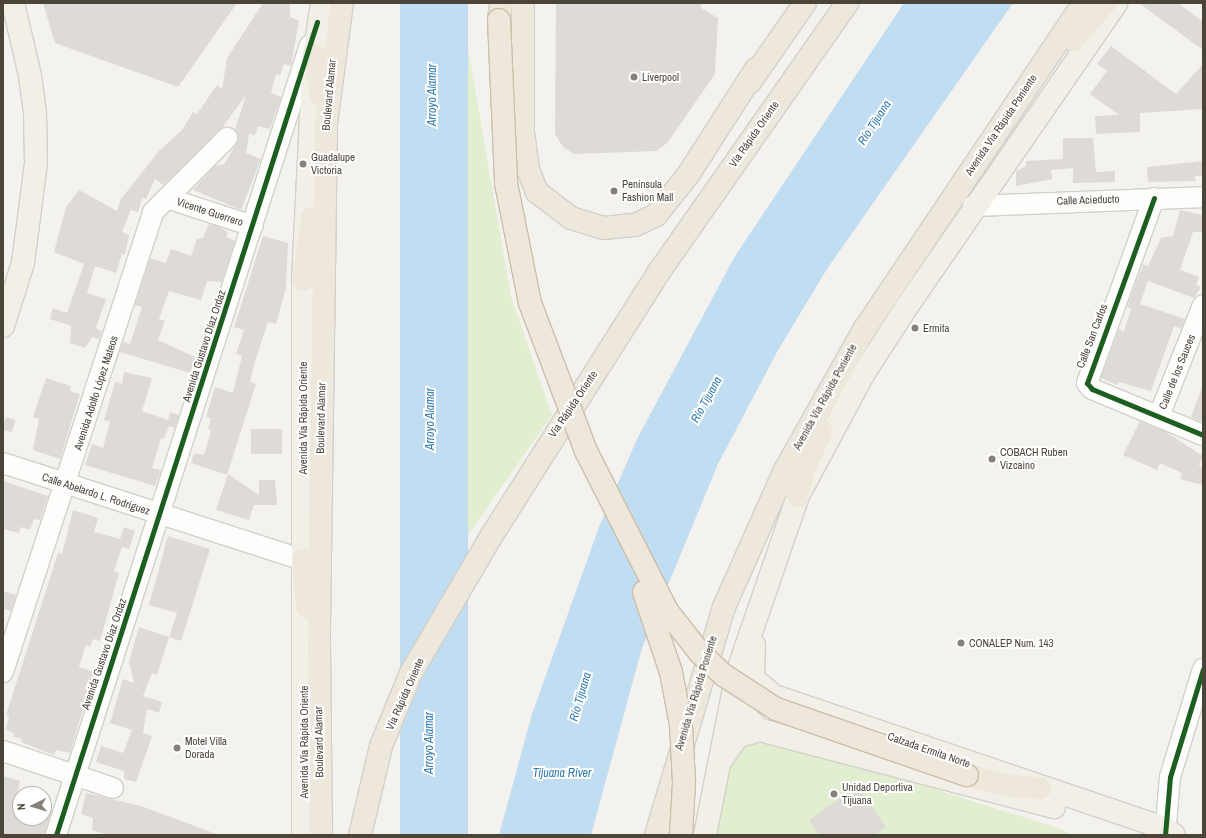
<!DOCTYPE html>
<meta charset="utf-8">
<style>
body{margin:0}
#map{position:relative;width:1206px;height:838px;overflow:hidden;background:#f4f2ee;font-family:"Archivo Narrow",sans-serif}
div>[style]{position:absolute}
.green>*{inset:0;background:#e1eecf}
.water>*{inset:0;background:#c0ddf1;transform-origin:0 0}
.building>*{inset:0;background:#dedbd6;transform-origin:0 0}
.roads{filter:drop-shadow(1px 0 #d2d0cb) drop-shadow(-1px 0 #d2d0cb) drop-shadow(0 1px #d2d0cb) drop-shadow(0 -1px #d2d0cb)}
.minor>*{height:20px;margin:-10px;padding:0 10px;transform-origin:10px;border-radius:10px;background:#fdfdfc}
.major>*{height:22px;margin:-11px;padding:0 11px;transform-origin:11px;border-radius:11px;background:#f2efe6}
.highway>*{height:22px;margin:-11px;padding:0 11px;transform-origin:11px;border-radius:11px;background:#ede8db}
.bridges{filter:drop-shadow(1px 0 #ccbfa9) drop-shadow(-1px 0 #ccbfa9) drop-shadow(0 1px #ccbfa9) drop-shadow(0 -1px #ccbfa9)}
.highway-bridge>*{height:22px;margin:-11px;padding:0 11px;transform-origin:11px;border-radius:11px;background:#ede8db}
.cycleway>*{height:5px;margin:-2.5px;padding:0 2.5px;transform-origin:2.5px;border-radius:2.5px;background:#1b5e20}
.dots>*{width:11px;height:11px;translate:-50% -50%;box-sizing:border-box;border:2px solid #fff;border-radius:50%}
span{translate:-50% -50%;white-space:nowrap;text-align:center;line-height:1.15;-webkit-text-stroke:4px #fff;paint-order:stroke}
.poi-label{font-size:11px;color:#4b4439}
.left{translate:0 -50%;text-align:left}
.street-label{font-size:11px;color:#4b4439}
.water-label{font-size:12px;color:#2e7ab2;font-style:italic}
.frame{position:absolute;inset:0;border:4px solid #4b4439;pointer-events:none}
.north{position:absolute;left:12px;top:786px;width:40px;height:40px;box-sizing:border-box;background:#fff;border:1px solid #b7b4b0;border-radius:50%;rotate:265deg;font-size:11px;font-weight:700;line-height:16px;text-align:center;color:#4b4439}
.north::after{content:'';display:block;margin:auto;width:14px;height:18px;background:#868178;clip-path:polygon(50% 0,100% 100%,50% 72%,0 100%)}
</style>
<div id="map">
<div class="green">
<i style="clip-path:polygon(468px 49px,511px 296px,552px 415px,466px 538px)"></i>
<i style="clip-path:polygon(741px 736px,884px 773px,1064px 830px,1068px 835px,708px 835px,723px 766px)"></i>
</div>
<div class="water">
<i style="left:400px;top:3px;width:68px;height:832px"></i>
<i style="clip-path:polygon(904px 3px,1013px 3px,827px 269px,777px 352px,718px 464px,642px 648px,591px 835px,499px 835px,532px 714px,599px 527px,637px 439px,735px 256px)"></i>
</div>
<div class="building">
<i style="clip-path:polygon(43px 3px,237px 3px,178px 87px,55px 43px)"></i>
<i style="clip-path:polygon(263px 3px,290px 3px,290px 17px,299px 21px,291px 66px,284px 64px,280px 75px,276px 74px,271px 93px,281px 97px,270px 129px,258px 126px,255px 135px,249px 134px,246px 153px,261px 159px,241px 210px,193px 190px,215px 166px,224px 164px,238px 141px,235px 130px,246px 95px,222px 128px,163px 185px,155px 179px,146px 199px,142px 198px,138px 212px,131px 210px,122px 232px,129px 235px,125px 255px,122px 254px,116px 273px,95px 266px,87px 293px,106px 299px,96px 328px,102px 331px,99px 339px,92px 337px,85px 348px,70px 343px,71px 326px,50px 319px,53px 308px,67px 313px,84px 264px,54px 252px,66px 207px,79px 190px,117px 211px,121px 199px,159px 151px,182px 130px,193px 112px,197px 114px,217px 85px,222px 89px,227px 58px)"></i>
<i style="clip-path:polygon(556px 3px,701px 3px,701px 8px,718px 18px,715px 74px,668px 142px,657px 151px,574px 154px,563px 147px,555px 134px)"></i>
<i style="clip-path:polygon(1139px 3px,1178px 3px,1203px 22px,1203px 50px)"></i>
<i style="clip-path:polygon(1111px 46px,1176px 94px,1203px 64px,1203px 109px,1140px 113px,1140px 132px,1096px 134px,1095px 116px,1119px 115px,1090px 94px,1107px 71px,1097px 64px)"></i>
<i style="clip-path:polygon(1063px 138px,1093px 138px,1096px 172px,1115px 171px,1115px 182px,1073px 183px,1073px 168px,1051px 170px,1052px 179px,1016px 186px,1016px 171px,1026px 166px,1026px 161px,1063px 159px)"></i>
<i style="clip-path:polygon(1203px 161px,1203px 176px,1195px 176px,1196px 181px,1148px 182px,1147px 167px)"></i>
<i style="clip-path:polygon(1180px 210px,1203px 215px,1203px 232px,1193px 232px,1180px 270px,1199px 277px,1196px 285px,1201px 287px,1194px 298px,1148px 281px,1140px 304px,1185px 319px,1181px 329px,1174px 326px,1151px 391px,1119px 382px,1117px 385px,1101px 378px,1119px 329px,1124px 331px,1131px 309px,1127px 307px,1143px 264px,1148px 266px,1161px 238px,1173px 236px)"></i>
<i style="clip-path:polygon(209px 224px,221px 228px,228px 233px,226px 237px,235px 241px,222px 282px,207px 281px,201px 300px,169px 291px,159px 319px,165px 321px,158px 340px,195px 357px,190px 373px,120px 352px,123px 342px,130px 344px,142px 307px,135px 305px,150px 258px,166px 263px,171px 249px,191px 256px,197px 239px,203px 238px)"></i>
<i style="clip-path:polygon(263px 236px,288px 243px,286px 288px,276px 324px,268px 322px,256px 358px,250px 382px,256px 384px,227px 475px,191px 463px,194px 453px,203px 455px,206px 449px,211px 430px,208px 429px,211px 418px,206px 417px,215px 387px,233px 393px,242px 356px,236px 354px,244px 330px,234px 327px)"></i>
<i style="clip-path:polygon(124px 372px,152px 378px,142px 411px,168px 420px,170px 412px,179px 415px,175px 428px,169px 426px,164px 439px,161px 438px,152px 468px,161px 470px,155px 486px,85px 465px,92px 444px,103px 448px,110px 422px,104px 420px,115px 382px,122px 384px)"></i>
<i style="clip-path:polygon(46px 378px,71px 386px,70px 391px,80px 394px,60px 459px,33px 450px,39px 419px,33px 417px)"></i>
<i style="clip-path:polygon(1202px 387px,1203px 420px,1200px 421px,1191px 417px)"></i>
<i style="left:6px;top:417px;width:10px;height:13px;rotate:17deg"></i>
<i style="clip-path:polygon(1140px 421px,1166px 432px,1203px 456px,1199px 466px,1203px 468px,1203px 485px,1180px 479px,1182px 473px,1160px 463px,1157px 470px,1123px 455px)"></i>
<i style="left:251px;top:429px;width:31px;height:25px"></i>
<i style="clip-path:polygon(228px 474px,259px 495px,259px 480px,275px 480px,277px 505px,254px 505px,249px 520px,216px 510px)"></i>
<i style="clip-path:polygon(3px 481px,48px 496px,40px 520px,34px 519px,30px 530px,21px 527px,19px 533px,3px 529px)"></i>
<i style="clip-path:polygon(73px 510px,98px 518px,94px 532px,120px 539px,124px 527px,135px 531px,129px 549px,122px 547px,114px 571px,119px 573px,100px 641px,93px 639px,90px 647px,86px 645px,79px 667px,94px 672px,70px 753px,56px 750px,54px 755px,21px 742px,22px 739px,13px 737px,14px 733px,6px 730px,9px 716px,6px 715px,58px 553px,62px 554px)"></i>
<i style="clip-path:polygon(168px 536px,210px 549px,181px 641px,169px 637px,177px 613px,149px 605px)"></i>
<i style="clip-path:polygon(3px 591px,16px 595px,11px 611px,3px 609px)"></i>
<i style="clip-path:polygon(139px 627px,169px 637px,157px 675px,152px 673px,143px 696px,162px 702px,159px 713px,147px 709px,143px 733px,152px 736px,136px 782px,124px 779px,124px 771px,96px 762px,101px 746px,123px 753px,132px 730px,110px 723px,123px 679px,134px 683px,129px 661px)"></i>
<i style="clip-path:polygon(3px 776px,20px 781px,16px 808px,20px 809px,20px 818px,44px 818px,44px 810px,51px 812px,45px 835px,3px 835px)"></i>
<i style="clip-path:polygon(857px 786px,886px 827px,875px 835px,819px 835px,809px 820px)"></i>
<i style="clip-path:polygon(86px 793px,141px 806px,219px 835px,107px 835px,92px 830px,93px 818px,81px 814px)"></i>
</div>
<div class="roads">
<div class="minor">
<i style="left:167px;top:198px;width:90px;rotate:18deg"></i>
<i style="left:1154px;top:198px;width:197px;rotate:109.9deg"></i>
<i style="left:1087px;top:383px;width:8px;rotate:50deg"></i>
<i style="left:1092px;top:389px;width:120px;rotate:22.5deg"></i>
<i style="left:973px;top:206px;width:230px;rotate:-2.2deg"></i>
<i style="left:1159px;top:416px;width:119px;rotate:-68.4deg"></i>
<i style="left:3px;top:463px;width:315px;rotate:17.9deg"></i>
<i style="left:3px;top:672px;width:484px;rotate:-71.9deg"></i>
<i style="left:153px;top:212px;width:105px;rotate:-45deg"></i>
<i style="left:3px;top:751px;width:116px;rotate:18.6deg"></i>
<i style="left:56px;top:835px;width:830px;rotate:-72.18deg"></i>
<i style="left:1165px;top:835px;width:58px;rotate:-85.1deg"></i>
<i style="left:1170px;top:777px;width:113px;rotate:-73deg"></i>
</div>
<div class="major">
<i style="left:3px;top:326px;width:66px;rotate:-72.4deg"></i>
<i style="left:23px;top:263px;width:101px;rotate:-82.6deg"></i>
<i style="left:36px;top:163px;width:51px;rotate:-91.1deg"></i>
<i style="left:35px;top:112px;width:37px;rotate:-98deg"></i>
<i style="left:30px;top:75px;width:74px;rotate:-103.3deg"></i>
<i style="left:754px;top:645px;width:33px;rotate:92deg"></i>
<i style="left:753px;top:678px;width:28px;rotate:41deg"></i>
<i style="left:774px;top:696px;width:413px;rotate:18.7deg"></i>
<i style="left:1165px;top:828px;width:11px;rotate:38deg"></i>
<i style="left:760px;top:730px;width:19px;rotate:-137deg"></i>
<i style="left:746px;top:717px;width:14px;rotate:-94deg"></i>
<i style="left:745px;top:703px;width:6px;rotate:-51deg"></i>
<i style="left:749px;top:698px;width:16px;rotate:-11deg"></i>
<i style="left:722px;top:759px;width:28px;rotate:-55deg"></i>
<i style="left:738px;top:736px;width:23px;rotate:-15deg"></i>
<i style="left:760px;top:730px;width:304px;rotate:14.7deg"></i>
<i style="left:303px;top:835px;width:555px;rotate:-90deg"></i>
<i style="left:303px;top:280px;width:225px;rotate:-87.2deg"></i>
<i style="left:314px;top:55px;width:53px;rotate:-81.3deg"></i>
<i style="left:705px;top:835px;width:165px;rotate:-78.8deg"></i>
<i style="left:737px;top:673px;width:187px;rotate:-71deg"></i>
<i style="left:798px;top:496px;width:140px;rotate:-61.8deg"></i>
<i style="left:864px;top:373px;width:81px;rotate:-57.1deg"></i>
<i style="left:908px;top:305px;width:367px;rotate:-55.4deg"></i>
</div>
<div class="highway">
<i style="left:523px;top:3px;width:130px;rotate:90deg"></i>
<i style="left:523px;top:133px;width:36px;rotate:82deg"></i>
<i style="left:528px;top:169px;width:25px;rotate:69deg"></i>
<i style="left:537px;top:192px;width:43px;rotate:37.4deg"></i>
<i style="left:571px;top:218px;width:34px;rotate:17deg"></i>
<i style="left:604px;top:228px;width:31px;rotate:-6deg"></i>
<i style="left:635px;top:225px;width:23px;rotate:-25deg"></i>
<i style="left:656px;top:215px;width:51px;rotate:-51.3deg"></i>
<i style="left:688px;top:175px;width:126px;rotate:-57.3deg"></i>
<i style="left:499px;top:20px;width:17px;rotate:-83deg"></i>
<i style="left:1073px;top:40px;width:49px;rotate:-49.1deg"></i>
<i style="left:314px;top:55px;width:41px;rotate:80.1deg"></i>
<i style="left:750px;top:82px;width:96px;rotate:-55.2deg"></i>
<i style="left:303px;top:280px;width:63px;rotate:-81.7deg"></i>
<i style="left:798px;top:496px;width:25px;rotate:-78deg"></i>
<i style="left:803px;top:472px;width:45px;rotate:-66.3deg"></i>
<i style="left:303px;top:560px;width:47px;rotate:85.1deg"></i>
<i style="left:967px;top:775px;width:43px;rotate:14.7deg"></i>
<i style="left:1009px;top:786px;width:31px;rotate:4deg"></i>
<i style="left:321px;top:835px;width:208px;rotate:-90.6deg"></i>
<i style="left:319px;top:627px;width:503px;rotate:-89.2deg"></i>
<i style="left:326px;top:124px;width:122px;rotate:-82.5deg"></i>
<i style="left:360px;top:835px;width:91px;rotate:-76.7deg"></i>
<i style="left:381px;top:746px;width:79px;rotate:-67.7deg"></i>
<i style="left:411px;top:673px;width:160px;rotate:-59.6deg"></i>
<i style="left:492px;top:535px;width:315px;rotate:-57.6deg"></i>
<i style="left:661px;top:269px;width:325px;rotate:-55deg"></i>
<i style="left:656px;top:835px;width:238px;rotate:-73.4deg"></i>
<i style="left:724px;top:607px;width:150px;rotate:-66deg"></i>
<i style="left:785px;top:470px;width:161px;rotate:-60.6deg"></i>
<i style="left:864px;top:330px;width:394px;rotate:-56.1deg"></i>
</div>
</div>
<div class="bridges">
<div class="highway-bridge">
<i style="left:499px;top:20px;width:163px;rotate:87.5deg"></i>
<i style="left:506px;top:183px;width:122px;rotate:78.7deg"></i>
<i style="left:530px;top:303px;width:158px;rotate:69.3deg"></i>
<i style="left:586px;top:451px;width:179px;rotate:63.1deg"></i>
<i style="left:667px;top:611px;width:53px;rotate:51.8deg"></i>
<i style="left:700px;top:653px;width:34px;rotate:43deg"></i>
<i style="left:725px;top:676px;width:61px;rotate:32.9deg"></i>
<i style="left:776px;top:709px;width:202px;rotate:19.1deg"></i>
<i style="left:644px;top:592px;width:84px;rotate:71.4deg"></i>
<i style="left:671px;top:672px;width:54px;rotate:79.3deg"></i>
<i style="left:681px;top:725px;width:58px;rotate:87deg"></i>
<i style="left:684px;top:783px;width:52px;rotate:93.3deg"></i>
</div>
</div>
<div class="cycleway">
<i style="left:1154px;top:198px;width:197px;rotate:109.9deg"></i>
<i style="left:1087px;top:383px;width:8px;rotate:50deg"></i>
<i style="left:1092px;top:389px;width:120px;rotate:22.5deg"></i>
<i style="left:56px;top:835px;width:854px;rotate:-72.2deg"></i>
<i style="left:1165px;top:835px;width:58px;rotate:-85.1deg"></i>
<i style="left:1170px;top:777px;width:113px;rotate:-73deg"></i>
</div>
<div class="dots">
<i style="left:634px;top:77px;background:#868178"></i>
<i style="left:303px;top:164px;background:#868178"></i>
<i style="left:614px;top:191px;background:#868178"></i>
<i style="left:915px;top:328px;background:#868178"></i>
<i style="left:992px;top:459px;background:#868178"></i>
<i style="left:961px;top:643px;background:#868178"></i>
<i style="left:177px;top:748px;background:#868178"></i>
<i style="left:834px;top:794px;background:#868178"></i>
</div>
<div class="poi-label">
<span class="left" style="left:642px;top:77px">Liverpool</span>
<span class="left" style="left:311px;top:164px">Guadalupe<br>Victoria</span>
<span class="left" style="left:622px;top:191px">Peninsula<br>Fashion Mall</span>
<span class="left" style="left:923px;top:328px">Ermita</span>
<span class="left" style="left:1000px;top:459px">COBACH Ruben<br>Vizcaino</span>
<span class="left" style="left:969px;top:643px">CONALEP Num. 143</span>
<span class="left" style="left:185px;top:748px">Motel Villa<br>Dorada</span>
<span class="left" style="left:842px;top:794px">Unidad Deportiva<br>Tijuana</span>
</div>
<div class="street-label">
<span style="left:329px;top:95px;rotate:-85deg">Boulevard Alamar</span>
<span style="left:1001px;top:125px;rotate:-56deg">Avenida Vía Rápida Poniente</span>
<span style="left:754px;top:134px;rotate:-55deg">Vía Rápida Oriente</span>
<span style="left:1088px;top:200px;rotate:-2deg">Calle Acieducto</span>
<span style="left:210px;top:212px;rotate:18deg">Vicente Guerrero</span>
<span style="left:1092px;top:336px;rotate:-69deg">Calle San Carlos</span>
<span style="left:204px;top:346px;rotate:-72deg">Avenida Gustavo Díaz Ordaz</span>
<span style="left:1177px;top:372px;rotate:-68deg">Calle de los Sauces</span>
<span style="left:96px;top:393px;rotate:-72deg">Avenida Adolfo López Mateos</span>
<span style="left:825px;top:397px;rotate:-61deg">Avenida Vía Rápida Poniente</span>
<span style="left:573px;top:404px;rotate:-56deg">Vía Rápida Oriente</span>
<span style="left:303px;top:418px;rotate:-90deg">Avenida Vía Rápida Oriente</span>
<span style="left:321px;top:418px;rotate:-89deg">Boulevard Alamar</span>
<span style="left:96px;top:494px;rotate:18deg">Calle Abelardo L. Rodríguez</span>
<span style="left:104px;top:654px;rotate:-71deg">Avenida Gustavo Díaz Ordaz</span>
<span style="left:696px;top:693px;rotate:-73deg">Avenida Vía Rápida Poniente</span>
<span style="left:405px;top:694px;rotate:-66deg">Vía Rápida Oriente</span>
<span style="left:304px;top:742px;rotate:-90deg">Avenida Vía Rápida Oriente</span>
<span style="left:319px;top:742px;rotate:-91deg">Boulevard Alamar</span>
<span style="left:929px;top:750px;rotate:19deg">Calzada Ermita Norte</span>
</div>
<div class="water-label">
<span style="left:433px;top:95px;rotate:-90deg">Arroyo Alamar</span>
<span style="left:875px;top:123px;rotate:-57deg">Río Tijuana</span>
<span style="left:707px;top:400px;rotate:-61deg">Río Tijuana</span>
<span style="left:431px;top:419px;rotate:-90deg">Arroyo Alamar</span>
<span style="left:581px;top:697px;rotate:-74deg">Río Tijuana</span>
<span style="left:430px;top:743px;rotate:-90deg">Arroyo Alamar</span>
<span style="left:562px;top:774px">Tijuana River</span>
</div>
<div class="frame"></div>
<div class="north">N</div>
</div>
